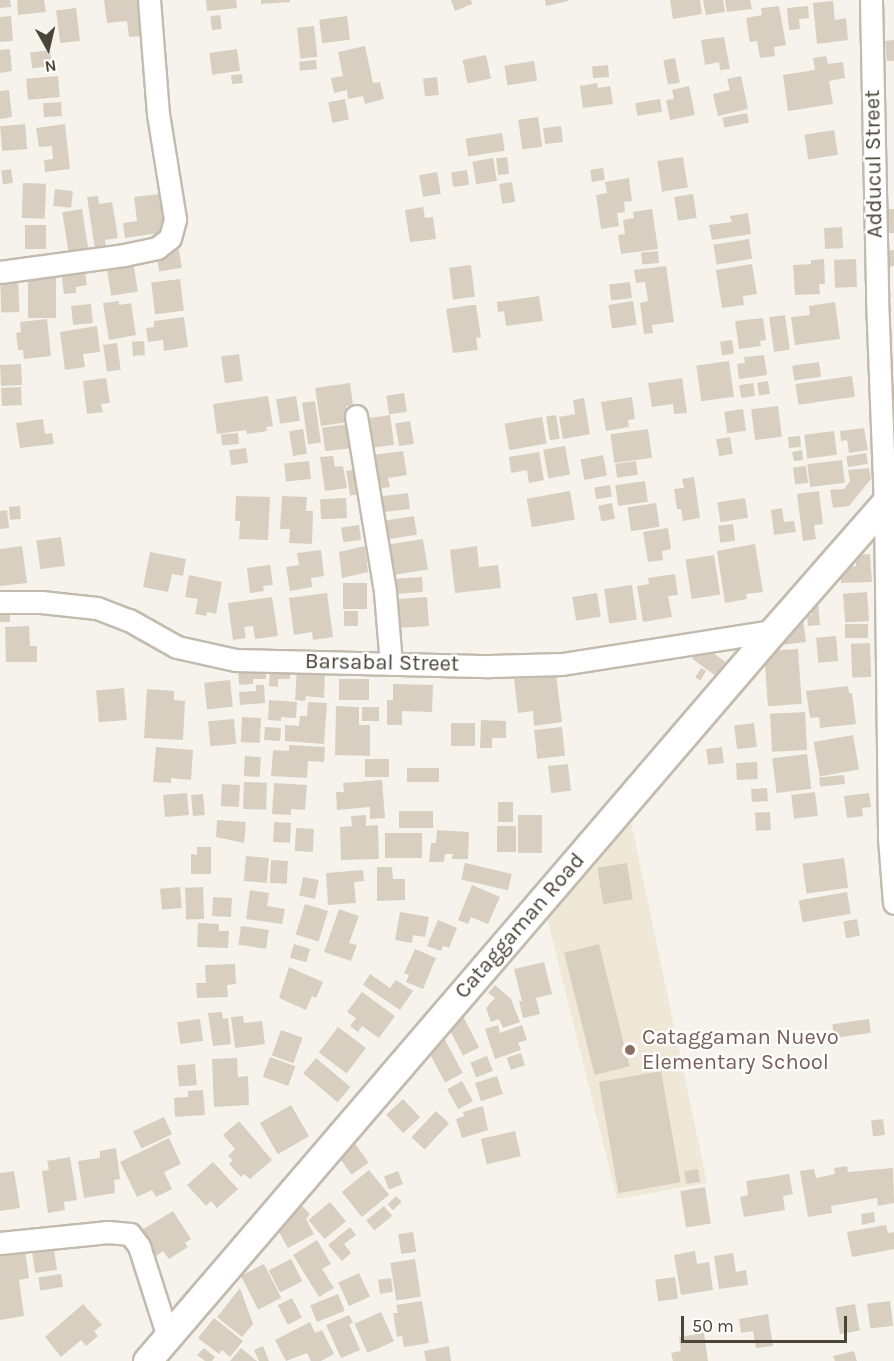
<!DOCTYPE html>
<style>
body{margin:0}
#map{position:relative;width:894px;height:1361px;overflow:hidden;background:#f6f3ec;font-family:Karla,sans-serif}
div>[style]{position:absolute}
.education>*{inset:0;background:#efe8d6}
.building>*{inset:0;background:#d8cfc1;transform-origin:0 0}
.roads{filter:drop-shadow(2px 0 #c2bbae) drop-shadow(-2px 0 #c2bbae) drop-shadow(0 2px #c2bbae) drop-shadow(0 -2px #c2bbae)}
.minor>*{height:21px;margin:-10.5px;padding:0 10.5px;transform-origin:10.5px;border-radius:10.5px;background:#fff}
.tertiary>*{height:27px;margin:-13.5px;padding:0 13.5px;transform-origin:13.5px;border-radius:13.5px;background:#fff}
.dots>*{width:16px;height:16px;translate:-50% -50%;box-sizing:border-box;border:3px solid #fff;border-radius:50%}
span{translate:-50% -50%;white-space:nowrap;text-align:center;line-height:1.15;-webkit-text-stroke:4.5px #fff;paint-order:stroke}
.street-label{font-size:22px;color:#4b4439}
.education-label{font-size:22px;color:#785e54}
.left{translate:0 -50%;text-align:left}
.north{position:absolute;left:18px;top:18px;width:60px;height:60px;-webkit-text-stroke:4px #fff;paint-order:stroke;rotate:172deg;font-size:16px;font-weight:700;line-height:24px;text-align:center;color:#4b4439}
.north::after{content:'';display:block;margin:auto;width:21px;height:27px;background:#4b4439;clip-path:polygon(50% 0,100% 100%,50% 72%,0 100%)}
.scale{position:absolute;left:681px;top:1316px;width:166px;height:27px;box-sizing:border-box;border:3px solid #4b4439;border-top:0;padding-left:8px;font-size:18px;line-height:21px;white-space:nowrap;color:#4b4439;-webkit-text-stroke:4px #fff;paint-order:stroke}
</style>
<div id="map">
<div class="education">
<i style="clip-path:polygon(631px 822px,707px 1183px,617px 1199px,547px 917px)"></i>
</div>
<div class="building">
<i style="clip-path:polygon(0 0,10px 0,11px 7px,0 8px)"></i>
<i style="clip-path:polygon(17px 0,44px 0,46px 12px,18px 15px)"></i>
<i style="clip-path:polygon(104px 0,140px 0,144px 36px,129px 37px,127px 21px,107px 23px)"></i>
<i style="clip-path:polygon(206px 0,236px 0,237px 8px,207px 11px)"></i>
<i style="clip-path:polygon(261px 0,290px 0,290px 2px,261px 4px)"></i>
<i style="clip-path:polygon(451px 0,471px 0,472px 4px,455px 11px)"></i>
<i style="clip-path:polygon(545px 0,568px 0,568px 1px,546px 6px)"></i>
<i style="clip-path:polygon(670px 0,700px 0,702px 14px,673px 19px)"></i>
<i style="clip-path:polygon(703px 0,723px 0,725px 12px,706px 15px)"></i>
<i style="clip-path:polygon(725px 0,750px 0,752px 9px,727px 12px)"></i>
<i style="clip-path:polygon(833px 1px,835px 20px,846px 18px,848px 40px,817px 44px,813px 3px)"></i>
<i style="clip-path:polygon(779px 6px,786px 45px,774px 47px,775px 56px,760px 58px,757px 41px,750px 42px,746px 18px,762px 15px,761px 8px)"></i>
<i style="clip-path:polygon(808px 6px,809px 18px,799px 19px,800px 29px,789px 30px,787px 8px)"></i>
<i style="left:76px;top:8px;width:33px;height:20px;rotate:83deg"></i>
<i style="left:220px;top:15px;width:14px;height:10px;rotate:82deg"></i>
<i style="clip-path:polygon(11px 16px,13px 41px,0 42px,0 17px)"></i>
<i style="left:347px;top:16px;width:24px;height:28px;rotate:83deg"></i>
<i style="left:314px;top:26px;width:31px;height:17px;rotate:84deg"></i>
<i style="clip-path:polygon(724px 37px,730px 69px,720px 70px,719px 62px,705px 65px,701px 40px)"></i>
<i style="clip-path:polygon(894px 40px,894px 61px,887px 61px,885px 41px)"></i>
<i style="clip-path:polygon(365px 46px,373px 83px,380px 82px,384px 99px,365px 104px,363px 96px,348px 99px,347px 90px,334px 93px,331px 78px,343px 76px,338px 52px)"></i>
<i style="clip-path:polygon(10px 49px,12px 71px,0 73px,0 50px)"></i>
<i style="left:237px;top:49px;width:22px;height:28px;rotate:82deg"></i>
<i style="left:50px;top:50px;width:16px;height:20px;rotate:83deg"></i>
<i style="left:486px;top:55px;width:24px;height:24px;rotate:78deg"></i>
<i style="clip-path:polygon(826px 56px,828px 64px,843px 62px,845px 78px,829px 81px,833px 104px,788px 111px,783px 75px,815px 70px,813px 58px)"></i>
<i style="left:675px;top:58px;width:25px;height:12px;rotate:79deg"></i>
<i style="left:316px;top:60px;width:9px;height:17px;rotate:84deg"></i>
<i style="left:534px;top:61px;width:20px;height:30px;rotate:81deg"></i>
<i style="left:608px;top:65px;width:12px;height:16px;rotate:85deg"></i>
<i style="left:242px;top:74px;width:9px;height:11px;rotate:84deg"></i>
<i style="left:58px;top:76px;width:21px;height:32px;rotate:85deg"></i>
<i style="clip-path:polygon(741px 76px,748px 109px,718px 116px,713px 94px,730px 90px,727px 79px)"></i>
<i style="left:437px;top:77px;width:18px;height:14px;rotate:84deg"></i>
<i style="clip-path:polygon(597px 83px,598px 88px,610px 86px,613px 104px,583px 108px,580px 86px)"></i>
<i style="clip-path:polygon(689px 86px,695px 115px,670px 120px,666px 100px,674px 99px,672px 90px)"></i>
<i style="clip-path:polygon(9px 90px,12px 117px,0 119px,0 91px)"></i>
<i style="left:345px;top:99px;width:21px;height:17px;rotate:79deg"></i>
<i style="left:660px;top:99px;width:13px;height:25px;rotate:81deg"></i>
<i style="left:61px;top:102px;width:14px;height:18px;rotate:86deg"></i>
<i style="left:747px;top:113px;width:10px;height:25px;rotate:79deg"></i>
<i style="left:538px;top:117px;width:30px;height:20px;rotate:82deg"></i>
<i style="left:25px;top:124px;width:25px;height:25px;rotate:85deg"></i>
<i style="clip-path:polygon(65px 124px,70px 169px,45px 172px,44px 160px,53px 159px,52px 146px,39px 147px,36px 128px)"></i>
<i style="left:561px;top:126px;width:16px;height:18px;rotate:83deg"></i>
<i style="left:834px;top:130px;width:25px;height:30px;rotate:81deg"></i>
<i style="left:502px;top:133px;width:18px;height:37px;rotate:81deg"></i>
<i style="left:507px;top:157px;width:17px;height:11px;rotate:83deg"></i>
<i style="left:683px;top:157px;width:31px;height:26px;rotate:81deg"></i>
<i style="left:493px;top:158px;width:23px;height:21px;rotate:80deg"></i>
<i style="left:603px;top:168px;width:12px;height:13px;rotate:81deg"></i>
<i style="left:11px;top:169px;width:14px;height:10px;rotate:82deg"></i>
<i style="left:467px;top:170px;width:15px;height:16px;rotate:82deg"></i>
<i style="left:437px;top:172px;width:22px;height:18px;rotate:80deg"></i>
<i style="clip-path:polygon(629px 178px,632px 201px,624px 202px,625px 212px,617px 213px,619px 226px,601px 229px,596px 195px,607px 193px,605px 182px)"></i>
<i style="left:512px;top:182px;width:20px;height:13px;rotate:81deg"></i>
<i style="left:23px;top:183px;width:23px;height:35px;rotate:2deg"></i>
<i style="left:55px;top:189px;width:18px;height:17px;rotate:6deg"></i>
<i style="clip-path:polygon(159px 194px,165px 232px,125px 238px,123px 223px,137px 221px,134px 197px)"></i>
<i style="left:693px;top:194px;width:24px;height:19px;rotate:81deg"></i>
<i style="clip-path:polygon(98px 196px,99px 204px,112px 202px,118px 238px,105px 240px,106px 247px,95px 249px,87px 197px)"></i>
<i style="clip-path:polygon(423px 207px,425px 218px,433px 217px,436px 239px,410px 242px,405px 210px)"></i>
<i style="left:82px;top:209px;width:43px;height:20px;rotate:81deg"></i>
<i style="clip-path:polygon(652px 209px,658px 249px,621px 254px,618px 235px,625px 234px,623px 220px,634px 218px,633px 212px)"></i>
<i style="left:884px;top:209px;width:10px;height:24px"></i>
<i style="clip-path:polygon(748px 213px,751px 234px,712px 240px,709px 225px,732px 222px,730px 216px)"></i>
<i style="left:25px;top:225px;width:21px;height:24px"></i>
<i style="left:842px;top:227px;width:21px;height:18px;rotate:87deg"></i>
<i style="left:749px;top:239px;width:20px;height:36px;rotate:81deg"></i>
<i style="left:179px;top:250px;width:18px;height:23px;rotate:81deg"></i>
<i style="clip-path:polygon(894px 250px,894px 266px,890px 267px,888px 251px)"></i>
<i style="left:658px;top:251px;width:12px;height:17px;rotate:85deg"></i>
<i style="clip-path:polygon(824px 259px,825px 284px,819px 284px,820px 294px,795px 295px,793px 265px,811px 264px,811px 260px)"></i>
<i style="left:856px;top:259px;width:28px;height:22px;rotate:88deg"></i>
<i style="left:133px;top:261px;width:31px;height:27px;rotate:81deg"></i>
<i style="clip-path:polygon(752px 264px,757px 294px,743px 296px,744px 305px,722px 308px,716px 270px)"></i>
<i style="clip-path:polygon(84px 265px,87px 285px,76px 287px,76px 293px,64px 294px,61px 272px)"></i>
<i style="left:471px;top:265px;width:32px;height:22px;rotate:83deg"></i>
<i style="clip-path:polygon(666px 266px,674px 322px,652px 325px,653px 333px,644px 334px,640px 303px,648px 301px,645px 282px,636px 283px,634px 270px)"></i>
<i style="left:28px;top:269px;width:28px;height:49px"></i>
<i style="left:18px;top:275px;width:37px;height:18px;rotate:88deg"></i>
<i style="left:180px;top:279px;width:32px;height:29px;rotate:83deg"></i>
<i style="left:630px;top:282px;width:16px;height:21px;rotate:83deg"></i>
<i style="clip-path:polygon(539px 296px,543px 321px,506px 326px,504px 311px,498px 312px,497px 302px)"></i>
<i style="clip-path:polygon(119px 301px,119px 305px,131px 303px,136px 335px,109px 340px,103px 303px)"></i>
<i style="left:633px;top:301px;width:24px;height:25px;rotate:81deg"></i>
<i style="clip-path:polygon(835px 302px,840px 339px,795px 345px,791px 317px,810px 315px,809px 306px)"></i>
<i style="left:91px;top:304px;width:19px;height:20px;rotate:84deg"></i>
<i style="clip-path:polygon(472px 305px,476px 305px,481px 337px,476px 338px,478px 350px,453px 353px,446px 309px)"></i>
<i style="left:785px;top:315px;width:35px;height:16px;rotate:82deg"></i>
<i style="clip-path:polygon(184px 317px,188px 347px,164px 351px,163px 340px,148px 342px,146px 328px,154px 327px,154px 321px)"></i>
<i style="clip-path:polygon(763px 318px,766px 340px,760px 341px,761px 346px,739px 349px,735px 321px)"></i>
<i style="clip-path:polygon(47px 319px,51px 356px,24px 359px,23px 350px,18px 350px,16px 333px,21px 332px,20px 322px)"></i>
<i style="clip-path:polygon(97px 326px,100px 352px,83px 354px,85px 367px,65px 370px,60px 332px)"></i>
<i style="left:732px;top:340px;width:14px;height:12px;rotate:82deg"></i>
<i style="left:144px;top:341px;width:14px;height:12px;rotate:86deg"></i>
<i style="left:117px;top:343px;width:27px;height:14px;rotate:82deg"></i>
<i style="left:239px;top:354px;width:27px;height:18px;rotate:82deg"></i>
<i style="clip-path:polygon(764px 355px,767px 375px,739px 379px,737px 364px,745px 363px,744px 357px)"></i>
<i style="left:729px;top:361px;width:36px;height:33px;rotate:82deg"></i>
<i style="left:819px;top:362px;width:15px;height:27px;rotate:82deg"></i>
<i style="left:21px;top:364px;width:21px;height:21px;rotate:87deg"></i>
<i style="left:852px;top:376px;width:21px;height:57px;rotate:82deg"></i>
<i style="clip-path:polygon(106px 378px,110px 403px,101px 404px,103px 412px,87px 414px,83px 381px)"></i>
<i style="clip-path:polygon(682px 378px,687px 413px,674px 414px,673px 404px,652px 407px,648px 383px)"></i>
<i style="left:768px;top:381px;width:13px;height:11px;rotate:81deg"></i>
<i style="clip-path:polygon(350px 383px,353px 405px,346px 406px,348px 422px,321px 426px,315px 388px)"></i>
<i style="left:753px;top:383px;width:13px;height:14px;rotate:81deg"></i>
<i style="left:21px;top:387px;width:18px;height:20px;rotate:87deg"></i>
<i style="left:404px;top:393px;width:19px;height:18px;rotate:81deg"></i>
<i style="clip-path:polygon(268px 396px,273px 426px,266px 427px,267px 431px,247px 434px,246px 430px,217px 434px,213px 404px)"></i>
<i style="left:296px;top:396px;width:25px;height:20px;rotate:81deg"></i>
<i style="clip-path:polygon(632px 397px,635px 419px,628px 420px,629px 427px,606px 431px,601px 402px)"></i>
<i style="clip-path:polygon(584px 398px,590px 434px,563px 439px,559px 417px,575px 414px,573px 400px)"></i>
<i style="left:315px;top:401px;width:42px;height:13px;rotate:82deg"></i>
<i style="left:778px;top:406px;width:31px;height:27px;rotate:83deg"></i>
<i style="left:743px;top:409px;width:22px;height:19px;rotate:82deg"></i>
<i style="left:390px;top:415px;width:30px;height:28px;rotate:82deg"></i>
<i style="left:556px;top:415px;width:24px;height:10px;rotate:81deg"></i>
<i style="left:542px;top:417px;width:27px;height:38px;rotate:80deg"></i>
<i style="clip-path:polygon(43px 419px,45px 434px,52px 433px,54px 444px,20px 448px,16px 423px)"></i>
<i style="left:410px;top:421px;width:23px;height:15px;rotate:80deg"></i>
<i style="left:351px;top:424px;width:24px;height:29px;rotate:83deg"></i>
<i style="clip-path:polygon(864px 428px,868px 450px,849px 453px,847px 440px,841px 441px,840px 431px)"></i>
<i style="left:303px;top:429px;width:25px;height:14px;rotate:81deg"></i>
<i style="left:648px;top:429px;width:29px;height:38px;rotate:82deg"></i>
<i style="left:834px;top:431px;width:24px;height:30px;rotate:83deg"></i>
<i style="left:238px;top:433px;width:11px;height:17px;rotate:85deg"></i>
<i style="left:800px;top:436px;width:11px;height:12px;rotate:85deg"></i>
<i style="left:730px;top:437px;width:17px;height:14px;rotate:80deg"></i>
<i style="left:565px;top:446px;width:29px;height:22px;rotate:80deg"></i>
<i style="left:246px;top:448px;width:15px;height:17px;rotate:82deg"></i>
<i style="clip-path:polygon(802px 450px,803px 460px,794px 461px,792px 452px)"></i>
<i style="clip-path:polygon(403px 451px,407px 475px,388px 478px,390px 487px,377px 489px,372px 455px)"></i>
<i style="clip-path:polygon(539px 452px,544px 480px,529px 483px,527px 470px,511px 473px,509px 457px)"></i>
<i style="left:866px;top:453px;width:11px;height:20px;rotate:80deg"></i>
<i style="left:603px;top:455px;width:21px;height:23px;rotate:79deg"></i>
<i style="clip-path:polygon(333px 456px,335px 467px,343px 466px,347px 488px,325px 491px,320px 457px)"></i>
<i style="left:842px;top:460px;width:23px;height:35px;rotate:83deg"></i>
<i style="left:309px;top:461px;width:18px;height:25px;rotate:84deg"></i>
<i style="left:636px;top:461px;width:14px;height:21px;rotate:82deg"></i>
<i style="left:806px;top:466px;width:17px;height:13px;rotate:83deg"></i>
<i style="clip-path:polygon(869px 468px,871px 479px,849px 506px,833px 508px,830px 490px,844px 489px,850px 481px,848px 470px)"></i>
<i style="left:358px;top:469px;width:25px;height:12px;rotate:81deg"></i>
<i style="clip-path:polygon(694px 477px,700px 518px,683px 521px,681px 509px,677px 509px,674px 489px,684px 488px,682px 479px)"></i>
<i style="left:645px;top:481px;width:21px;height:30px;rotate:82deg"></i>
<i style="left:610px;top:485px;width:12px;height:16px;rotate:81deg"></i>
<i style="left:570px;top:491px;width:29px;height:44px;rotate:80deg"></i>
<i style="clip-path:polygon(819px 491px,823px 524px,814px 525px,816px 539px,803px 541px,797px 494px)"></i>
<i style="left:408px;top:493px;width:16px;height:28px;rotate:83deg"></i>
<i style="clip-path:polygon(236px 496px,270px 497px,268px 540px,239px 539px,240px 521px,235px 521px)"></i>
<i style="clip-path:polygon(282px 496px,307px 497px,306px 511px,313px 511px,312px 544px,289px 543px,290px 529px,280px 529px)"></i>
<i style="left:346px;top:498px;width:20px;height:26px;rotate:87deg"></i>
<i style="left:745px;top:498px;width:20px;height:28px;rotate:81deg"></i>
<i style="left:612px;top:503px;width:16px;height:14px;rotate:79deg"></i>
<i style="left:656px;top:503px;width:24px;height:29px;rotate:81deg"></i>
<i style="left:20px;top:506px;width:13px;height:11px;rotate:86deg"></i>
<i style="clip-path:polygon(782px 508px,784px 522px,794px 521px,796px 532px,774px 535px,771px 510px)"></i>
<i style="clip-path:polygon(7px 510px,9px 528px,0 529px,0 511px)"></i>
<i style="left:414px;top:516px;width:19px;height:34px;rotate:81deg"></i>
<i style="left:733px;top:524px;width:17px;height:15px;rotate:83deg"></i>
<i style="left:359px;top:525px;width:15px;height:18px;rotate:82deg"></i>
<i style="clip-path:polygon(668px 528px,671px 549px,662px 551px,663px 560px,648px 562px,643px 532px)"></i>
<i style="left:61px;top:537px;width:29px;height:25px;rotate:82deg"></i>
<i style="left:423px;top:539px;width:31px;height:35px;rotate:81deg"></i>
<i style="clip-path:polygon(755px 544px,763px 592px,746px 594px,747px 599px,725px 603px,717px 551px)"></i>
<i style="clip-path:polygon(22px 546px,27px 583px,0 586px,0 549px)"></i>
<i style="clip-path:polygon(365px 546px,368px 572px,342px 578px,339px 552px)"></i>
<i style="clip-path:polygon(477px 546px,479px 567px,498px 565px,501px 588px,455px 593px,450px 550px)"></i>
<i style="clip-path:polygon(321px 550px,324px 576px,311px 578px,312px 587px,290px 591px,286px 567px,299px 565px,297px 553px)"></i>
<i style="clip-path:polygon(150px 552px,186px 559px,183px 576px,172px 574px,168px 592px,143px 587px)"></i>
<i style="clip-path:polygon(870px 554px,872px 582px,841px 583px,841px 567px,856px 566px,856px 555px)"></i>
<i style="left:714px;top:555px;width:40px;height:29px;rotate:81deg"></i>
<i style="clip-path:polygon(270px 565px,273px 585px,263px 586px,264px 591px,250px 593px,247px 568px)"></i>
<i style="clip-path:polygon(675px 574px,678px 595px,668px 596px,672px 617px,643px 622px,637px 586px,649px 584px,648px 578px)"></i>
<i style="clip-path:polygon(189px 575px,222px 582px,216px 614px,207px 612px,206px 616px,195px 614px,198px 599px,185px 597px)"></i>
<i style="left:422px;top:577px;width:15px;height:26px;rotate:86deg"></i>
<i style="left:343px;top:583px;width:24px;height:26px"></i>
<i style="left:632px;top:585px;width:35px;height:28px;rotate:82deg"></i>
<i style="left:867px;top:592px;width:29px;height:24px;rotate:86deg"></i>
<i style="clip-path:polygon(327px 593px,333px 637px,313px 640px,312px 632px,294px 635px,289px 598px)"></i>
<i style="left:597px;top:593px;width:24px;height:25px;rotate:81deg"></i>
<i style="clip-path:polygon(272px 597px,278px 636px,255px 639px,253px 626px,244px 627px,246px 638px,233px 640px,228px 603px)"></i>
<i style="left:427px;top:597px;width:29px;height:30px;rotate:86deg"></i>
<i style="clip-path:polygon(818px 602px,820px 625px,808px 626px,807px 615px,812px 615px,811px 603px)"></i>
<i style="left:0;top:611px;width:10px;height:11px"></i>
<i style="left:344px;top:611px;width:14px;height:15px"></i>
<i style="clip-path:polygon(802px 612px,806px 642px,781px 645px,779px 626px)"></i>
<i style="left:868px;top:624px;width:14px;height:23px;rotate:90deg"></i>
<i style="clip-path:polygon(29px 626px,30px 646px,37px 646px,37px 662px,6px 662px,5px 627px)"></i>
<i style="left:836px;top:636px;width:25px;height:20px;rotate:85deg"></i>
<i style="left:870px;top:643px;width:34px;height:19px;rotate:88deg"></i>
<i style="left:702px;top:645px;width:29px;height:17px;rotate:36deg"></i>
<i style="left:798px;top:649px;width:55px;height:34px;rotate:86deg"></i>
<i style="clip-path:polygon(266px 664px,266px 679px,253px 679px,253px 684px,239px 685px,238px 665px)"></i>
<i style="clip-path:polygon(270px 666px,290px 667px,290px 679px,278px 679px,278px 687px,269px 686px)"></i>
<i style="left:701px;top:668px;width:6px;height:11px;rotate:31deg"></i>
<i style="clip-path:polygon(297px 669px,325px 670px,324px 698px,306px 696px,305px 701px,295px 700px)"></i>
<i style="clip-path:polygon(556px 674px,562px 722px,534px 726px,533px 711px,518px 713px,514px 679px)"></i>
<i style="left:339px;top:679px;width:30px;height:21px"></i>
<i style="left:230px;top:680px;width:27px;height:26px;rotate:84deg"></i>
<i style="clip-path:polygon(393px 684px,433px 685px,432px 712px,402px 711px,402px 725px,387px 725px,387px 700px,393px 700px)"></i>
<i style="clip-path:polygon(256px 685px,264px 685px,265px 703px,240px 705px,239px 692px,256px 691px)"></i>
<i style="clip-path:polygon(848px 686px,849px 693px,852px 693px,856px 724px,820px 728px,819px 717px,810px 718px,806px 691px)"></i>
<i style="left:124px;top:688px;width:32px;height:28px;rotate:85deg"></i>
<i style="clip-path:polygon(147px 689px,174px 691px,174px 700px,185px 701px,183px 740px,144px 738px)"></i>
<i style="clip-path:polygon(269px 700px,297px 702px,296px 718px,281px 717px,281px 721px,268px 720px)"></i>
<i style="clip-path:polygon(308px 702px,327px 703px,324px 744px,285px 741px,285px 725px,299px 726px,300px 716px,307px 716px)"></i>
<i style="clip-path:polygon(336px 706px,359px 707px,359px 725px,370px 725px,370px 756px,335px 755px)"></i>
<i style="left:362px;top:707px;width:17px;height:14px"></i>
<i style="left:805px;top:712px;width:38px;height:35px;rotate:87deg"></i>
<i style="left:242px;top:717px;width:19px;height:25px;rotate:3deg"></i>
<i style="left:234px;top:719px;width:25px;height:26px;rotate:85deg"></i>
<i style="clip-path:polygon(481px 720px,506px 721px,506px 738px,492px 738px,492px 748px,480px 748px)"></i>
<i style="left:451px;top:723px;width:24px;height:23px"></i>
<i style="left:754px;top:723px;width:24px;height:20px;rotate:83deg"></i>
<i style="left:265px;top:727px;width:16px;height:13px;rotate:4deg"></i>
<i style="left:562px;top:727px;width:29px;height:28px;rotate:84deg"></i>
<i style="left:853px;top:735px;width:35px;height:40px;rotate:80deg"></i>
<i style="clip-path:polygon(289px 745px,325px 747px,324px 762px,308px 761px,307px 778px,271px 776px,273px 750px,289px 751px)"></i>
<i style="clip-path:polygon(156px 747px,193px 750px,191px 780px,171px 778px,171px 783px,153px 782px)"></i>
<i style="left:722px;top:747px;width:16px;height:16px;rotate:83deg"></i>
<i style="left:807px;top:754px;width:35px;height:35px;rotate:83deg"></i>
<i style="left:245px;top:756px;width:16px;height:20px;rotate:4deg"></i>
<i style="left:365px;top:759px;width:24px;height:18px"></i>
<i style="left:757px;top:762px;width:17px;height:21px;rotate:87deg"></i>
<i style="left:568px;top:764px;width:27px;height:20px;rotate:84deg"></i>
<i style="left:407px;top:768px;width:32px;height:14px"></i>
<i style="left:844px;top:775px;width:9px;height:25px;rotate:84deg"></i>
<i style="clip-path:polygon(382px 780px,385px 818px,370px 819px,370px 807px,337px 810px,336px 792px,344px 792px,343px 783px)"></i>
<i style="left:244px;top:782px;width:23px;height:27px;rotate:2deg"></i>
<i style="clip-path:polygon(274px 783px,307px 785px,305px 810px,291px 809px,291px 815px,272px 814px)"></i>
<i style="left:222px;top:784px;width:18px;height:22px;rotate:3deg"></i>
<i style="left:767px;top:788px;width:13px;height:16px;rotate:86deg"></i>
<i style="left:815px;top:792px;width:24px;height:24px;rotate:83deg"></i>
<i style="left:187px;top:793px;width:22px;height:24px;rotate:85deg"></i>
<i style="clip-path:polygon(869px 793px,871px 807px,862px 808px,863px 816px,847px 818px,844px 796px)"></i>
<i style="left:203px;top:794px;width:21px;height:12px;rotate:85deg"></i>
<i style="left:498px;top:802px;width:15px;height:20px"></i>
<i style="left:399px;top:811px;width:34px;height:17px"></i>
<i style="left:770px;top:812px;width:18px;height:15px;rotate:87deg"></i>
<i style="clip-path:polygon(366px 815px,366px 826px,378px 825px,379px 859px,341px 860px,340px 827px,352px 826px,351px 816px)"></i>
<i style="left:518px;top:815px;width:24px;height:38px"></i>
<i style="clip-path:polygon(217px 820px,246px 822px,244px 843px,216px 837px)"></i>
<i style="left:274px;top:822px;width:17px;height:20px;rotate:3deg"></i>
<i style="left:497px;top:826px;width:19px;height:26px"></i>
<i style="left:296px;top:828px;width:18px;height:23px;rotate:3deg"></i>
<i style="clip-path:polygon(437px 830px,469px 832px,468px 859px,452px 859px,453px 854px,445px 854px,444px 862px,429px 862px,431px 843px,436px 843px)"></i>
<i style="left:385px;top:833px;width:37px;height:25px"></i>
<i style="clip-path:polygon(197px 847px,211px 847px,211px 874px,191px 874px,191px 854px,197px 855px)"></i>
<i style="left:246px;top:856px;width:23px;height:25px;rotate:5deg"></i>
<i style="left:844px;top:858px;width:30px;height:42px;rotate:82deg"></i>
<i style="left:271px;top:860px;width:17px;height:23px;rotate:3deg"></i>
<i style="left:465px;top:863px;width:48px;height:17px;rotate:13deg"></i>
<i style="left:627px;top:863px;width:37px;height:30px;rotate:81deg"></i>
<i style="clip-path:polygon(377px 867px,392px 867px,393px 879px,405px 879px,405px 900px,377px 901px)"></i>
<i style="clip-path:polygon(363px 870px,364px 881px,354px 882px,356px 903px,328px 905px,326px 873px)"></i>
<i style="left:303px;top:877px;width:16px;height:19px;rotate:11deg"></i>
<i style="clip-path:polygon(472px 885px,500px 897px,488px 924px,471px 917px,468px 924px,458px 920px)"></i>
<i style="left:180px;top:887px;width:21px;height:20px;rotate:85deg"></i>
<i style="left:203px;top:887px;width:32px;height:18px;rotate:88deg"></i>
<i style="clip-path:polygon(250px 890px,269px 893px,267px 906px,285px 909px,282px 924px,246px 919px)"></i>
<i style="left:847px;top:892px;width:22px;height:49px;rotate:80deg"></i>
<i style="left:213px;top:897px;width:19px;height:19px;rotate:3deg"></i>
<i style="left:305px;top:904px;width:24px;height:32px;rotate:17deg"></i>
<i style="clip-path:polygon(339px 909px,359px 916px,349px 943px,357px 945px,351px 961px,324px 952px)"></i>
<i style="clip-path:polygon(400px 912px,429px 917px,425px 937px,413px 935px,412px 943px,395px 940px)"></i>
<i style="left:857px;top:919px;width:17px;height:14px;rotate:80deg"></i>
<i style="clip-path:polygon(438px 920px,457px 928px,449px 948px,443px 946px,441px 951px,427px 946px)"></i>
<i style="clip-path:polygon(198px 923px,219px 924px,219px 931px,229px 931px,228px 948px,197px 947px)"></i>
<i style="left:241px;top:926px;width:28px;height:19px;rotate:8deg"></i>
<i style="left:294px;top:944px;width:17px;height:14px;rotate:17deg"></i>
<i style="left:599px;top:944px;width:126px;height:36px;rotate:76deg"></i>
<i style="clip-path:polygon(415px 949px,436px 958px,423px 989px,406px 982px,409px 975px,404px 973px)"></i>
<i style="clip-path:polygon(544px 962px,552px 994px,536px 998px,540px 1014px,523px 1018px,519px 1001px,522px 1001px,514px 969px)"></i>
<i style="clip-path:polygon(235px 964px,236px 984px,227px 985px,228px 997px,197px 998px,196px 983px,206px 983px,205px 965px)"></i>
<i style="clip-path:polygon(289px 967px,323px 982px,316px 998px,312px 996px,306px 1010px,279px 998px)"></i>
<i style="clip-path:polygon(370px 974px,390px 988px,396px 980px,413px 991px,400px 1010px,363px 985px)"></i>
<i style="clip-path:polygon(495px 985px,511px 999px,520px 1022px,503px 1028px,499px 1019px,491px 1022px,486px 1008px,495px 998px,488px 993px)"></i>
<i style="clip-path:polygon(362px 992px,395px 1016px,379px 1038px,362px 1026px,358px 1032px,350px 1026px,356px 1018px,347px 1012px)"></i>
<i style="clip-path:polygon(222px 1012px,223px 1019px,228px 1018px,231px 1044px,213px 1046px,208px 1013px)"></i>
<i style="clip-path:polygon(243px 1016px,244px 1023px,262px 1021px,265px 1044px,235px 1048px,231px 1017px)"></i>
<i style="left:464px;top:1018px;width:33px;height:18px;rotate:63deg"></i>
<i style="left:200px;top:1019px;width:22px;height:23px;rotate:82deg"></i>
<i style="left:869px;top:1019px;width:14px;height:37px;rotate:82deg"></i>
<i style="clip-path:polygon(498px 1025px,500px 1033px,522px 1025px,527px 1040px,518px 1043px,521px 1050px,495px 1059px,485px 1029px)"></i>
<i style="left:338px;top:1027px;width:35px;height:32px;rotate:37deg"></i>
<i style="left:281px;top:1030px;width:23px;height:27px;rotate:20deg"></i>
<i style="left:443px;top:1036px;width:42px;height:20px;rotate:62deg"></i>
<i style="left:521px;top:1053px;width:13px;height:15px;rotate:72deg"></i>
<i style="left:487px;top:1056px;width:16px;height:18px;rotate:68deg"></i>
<i style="left:270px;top:1057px;width:27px;height:21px;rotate:20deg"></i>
<i style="clip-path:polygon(237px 1058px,238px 1077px,248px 1076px,249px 1105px,214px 1107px,212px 1059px)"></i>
<i style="left:316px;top:1058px;width:45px;height:20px;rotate:40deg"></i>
<i style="left:195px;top:1064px;width:21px;height:18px;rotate:85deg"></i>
<i style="left:661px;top:1071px;width:113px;height:63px;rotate:80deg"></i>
<i style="left:497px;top:1076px;width:19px;height:23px;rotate:72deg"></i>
<i style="left:462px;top:1081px;width:23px;height:17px;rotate:61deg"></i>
<i style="clip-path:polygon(203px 1090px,205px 1115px,175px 1117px,174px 1098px,188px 1097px,188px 1091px)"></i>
<i style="left:403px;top:1099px;width:25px;height:23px;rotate:47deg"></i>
<i style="left:291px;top:1105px;width:36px;height:36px;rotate:60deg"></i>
<i style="clip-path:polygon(483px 1106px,488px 1130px,462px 1138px,456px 1119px,464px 1116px,463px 1112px)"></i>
<i style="left:436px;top:1111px;width:18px;height:36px;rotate:43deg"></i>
<i style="left:164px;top:1117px;width:19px;height:34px;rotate:65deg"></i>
<i style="left:883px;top:1119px;width:16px;height:12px;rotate:83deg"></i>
<i style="clip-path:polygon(239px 1121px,272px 1160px,250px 1179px,244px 1174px,241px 1177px,229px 1164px,233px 1160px,228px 1156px,235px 1149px,223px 1135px)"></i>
<i style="left:515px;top:1131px;width:26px;height:35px;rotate:77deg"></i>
<i style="clip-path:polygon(169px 1138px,181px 1164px,164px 1172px,172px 1189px,156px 1197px,152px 1190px,137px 1197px,120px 1162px)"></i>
<i style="left:352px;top:1139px;width:29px;height:21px;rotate:55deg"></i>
<i style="clip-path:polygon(116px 1148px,120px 1179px,114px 1180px,115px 1193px,84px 1198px,78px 1161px,100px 1158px,100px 1151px)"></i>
<i style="clip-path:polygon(70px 1157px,77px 1200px,64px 1202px,65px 1210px,48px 1213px,42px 1171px,49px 1170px,47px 1161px)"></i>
<i style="clip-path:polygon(213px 1162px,238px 1189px,217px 1208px,211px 1201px,206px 1206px,187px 1185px)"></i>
<i style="clip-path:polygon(847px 1166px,848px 1172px,893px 1168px,894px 1203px,878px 1206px,877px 1198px,831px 1206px,832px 1213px,808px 1217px,800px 1171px,814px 1169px,816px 1178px,835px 1174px,834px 1168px)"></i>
<i style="left:698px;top:1169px;width:13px;height:14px;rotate:81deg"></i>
<i style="left:369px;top:1170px;width:32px;height:35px;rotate:51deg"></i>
<i style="clip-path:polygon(14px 1171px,20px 1208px,0 1211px,0 1173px)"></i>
<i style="left:398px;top:1171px;width:14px;height:15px;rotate:69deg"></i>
<i style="clip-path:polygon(789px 1174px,793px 1194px,783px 1196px,785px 1210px,744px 1217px,740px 1197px,748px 1195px,746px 1181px)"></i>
<i style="left:705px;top:1187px;width:37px;height:25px;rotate:81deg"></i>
<i style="left:396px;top:1196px;width:8px;height:12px;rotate:45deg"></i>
<i style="clip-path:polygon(298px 1202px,310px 1214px,306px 1219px,314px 1234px,288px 1248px,275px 1225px)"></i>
<i style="left:330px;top:1202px;width:25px;height:28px;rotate:50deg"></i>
<i style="left:384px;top:1206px;width:13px;height:23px;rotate:51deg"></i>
<i style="clip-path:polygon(173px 1211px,191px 1239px,185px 1243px,188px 1247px,169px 1259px,163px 1251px,156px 1256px,140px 1231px)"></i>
<i style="clip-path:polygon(874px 1212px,875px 1222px,862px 1225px,861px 1214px)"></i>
<i style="clip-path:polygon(886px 1225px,888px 1233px,894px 1232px,894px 1249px,852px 1257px,847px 1232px)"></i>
<i style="clip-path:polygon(350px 1227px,356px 1235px,344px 1244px,351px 1253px,342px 1261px,328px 1245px)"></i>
<i style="left:413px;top:1232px;width:20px;height:15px;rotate:81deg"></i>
<i style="clip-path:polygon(317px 1240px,331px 1264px,322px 1269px,334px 1288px,319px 1297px,293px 1255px)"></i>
<i style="clip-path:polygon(24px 1243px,29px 1278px,19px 1280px,24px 1316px,0 1320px,0 1246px)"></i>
<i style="left:53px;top:1244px;width:26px;height:22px;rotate:81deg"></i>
<i style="clip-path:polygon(695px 1251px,697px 1264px,709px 1262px,713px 1290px,681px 1295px,674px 1255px)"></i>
<i style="clip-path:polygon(733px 1253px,736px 1272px,746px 1270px,748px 1285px,719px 1289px,714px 1256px)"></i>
<i style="left:291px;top:1259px;width:25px;height:25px;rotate:63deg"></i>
<i style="left:415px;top:1259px;width:38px;height:25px;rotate:81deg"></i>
<i style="left:264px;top:1264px;width:38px;height:26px;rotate:63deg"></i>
<i style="left:359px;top:1273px;width:26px;height:23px;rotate:65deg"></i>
<i style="left:61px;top:1274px;width:13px;height:23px;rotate:81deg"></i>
<i style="left:675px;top:1277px;width:22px;height:20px;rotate:82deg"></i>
<i style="left:391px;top:1278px;width:14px;height:13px;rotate:82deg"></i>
<i style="clip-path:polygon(240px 1288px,253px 1324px,242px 1337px,217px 1317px)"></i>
<i style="left:338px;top:1294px;width:18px;height:30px;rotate:68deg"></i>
<i style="left:292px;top:1298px;width:22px;height:16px;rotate:63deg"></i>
<i style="clip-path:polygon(422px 1301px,429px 1343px,404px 1347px,402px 1336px,397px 1337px,393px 1313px,398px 1313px,396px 1305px)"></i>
<i style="left:890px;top:1301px;width:25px;height:23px;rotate:83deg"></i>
<i style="clip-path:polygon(83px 1304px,102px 1325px,94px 1331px,98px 1336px,86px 1346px,81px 1340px,61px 1357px,45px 1337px)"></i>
<i style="left:855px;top:1304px;width:27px;height:20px;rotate:80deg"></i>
<i style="left:381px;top:1312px;width:32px;height:29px;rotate:66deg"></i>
<i style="clip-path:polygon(768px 1314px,773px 1346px,756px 1348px,753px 1331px,741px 1333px,739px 1319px)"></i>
<i style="clip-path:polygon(349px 1315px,353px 1323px,349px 1324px,360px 1350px,341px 1358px,326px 1325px)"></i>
<i style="clip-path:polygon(214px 1318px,243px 1341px,230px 1357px,222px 1350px,219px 1354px,198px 1338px)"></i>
<i style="clip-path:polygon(310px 1322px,315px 1333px,322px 1330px,334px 1354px,321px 1361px,311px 1361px,307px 1353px,286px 1361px,275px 1340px)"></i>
<i style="clip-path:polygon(704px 1333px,708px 1361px,673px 1361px,671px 1353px,681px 1351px,679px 1337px)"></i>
<i style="clip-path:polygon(263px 1346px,269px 1361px,259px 1361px,254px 1350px)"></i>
<i style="clip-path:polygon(449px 1346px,451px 1361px,426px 1361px,424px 1351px)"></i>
<i style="clip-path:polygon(204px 1348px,215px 1357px,212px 1361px,205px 1361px,197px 1355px)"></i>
<i style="clip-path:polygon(241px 1348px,257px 1361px,230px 1361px)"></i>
<i style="clip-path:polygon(854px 1351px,857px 1361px,835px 1361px,833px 1356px)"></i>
</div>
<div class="roads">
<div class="minor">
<i style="left:871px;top:0;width:298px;rotate:88.8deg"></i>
<i style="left:877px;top:298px;width:205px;rotate:87.8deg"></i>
<i style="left:885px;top:503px;width:335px;rotate:89.3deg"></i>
<i style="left:889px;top:838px;width:65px;rotate:85.6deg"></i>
<i style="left:0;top:272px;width:125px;rotate:-7.8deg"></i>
<i style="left:124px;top:255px;width:34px;rotate:-12deg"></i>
<i style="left:157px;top:248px;width:16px;rotate:-38deg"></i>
<i style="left:170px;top:238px;width:20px;rotate:-75deg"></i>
<i style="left:175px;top:219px;width:106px;rotate:-99.2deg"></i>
<i style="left:158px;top:114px;width:114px;rotate:-94.5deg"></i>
<i style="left:356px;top:416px;width:178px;rotate:80.6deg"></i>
<i style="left:385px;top:592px;width:72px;rotate:85.2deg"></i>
<i style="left:0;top:602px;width:41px"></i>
<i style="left:41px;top:602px;width:56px;rotate:6.1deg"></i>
<i style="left:97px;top:608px;width:34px;rotate:21deg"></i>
<i style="left:129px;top:620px;width:55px;rotate:29.4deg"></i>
<i style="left:177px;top:647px;width:60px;rotate:12.4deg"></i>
<i style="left:236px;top:660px;width:254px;rotate:1.4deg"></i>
<i style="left:490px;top:666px;width:72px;rotate:-1.6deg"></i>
<i style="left:562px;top:664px;width:214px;rotate:-8.9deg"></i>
<i style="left:0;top:1243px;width:109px;rotate:-5.8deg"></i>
<i style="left:108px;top:1232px;width:22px;rotate:5deg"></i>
<i style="left:130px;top:1234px;width:15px;rotate:53deg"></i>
<i style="left:139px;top:1246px;width:96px;rotate:72.3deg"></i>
</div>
<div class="tertiary">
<i style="left:147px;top:1361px;width:962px;rotate:-49.39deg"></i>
<i style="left:773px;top:631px;width:184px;rotate:-48.8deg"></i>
</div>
</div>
<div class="dots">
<i style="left:630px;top:1050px;background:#8d6e63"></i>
</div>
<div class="street-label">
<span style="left:874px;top:164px;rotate:-91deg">Adducul Street</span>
<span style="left:382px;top:663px;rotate:1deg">Barsabal Street</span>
<span style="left:520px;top:926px;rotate:-49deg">Cataggaman Road</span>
</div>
<div class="education-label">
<span class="left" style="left:642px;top:1050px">Cataggaman Nuevo<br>Elementary School</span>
</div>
<div class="north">N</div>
<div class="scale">50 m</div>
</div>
